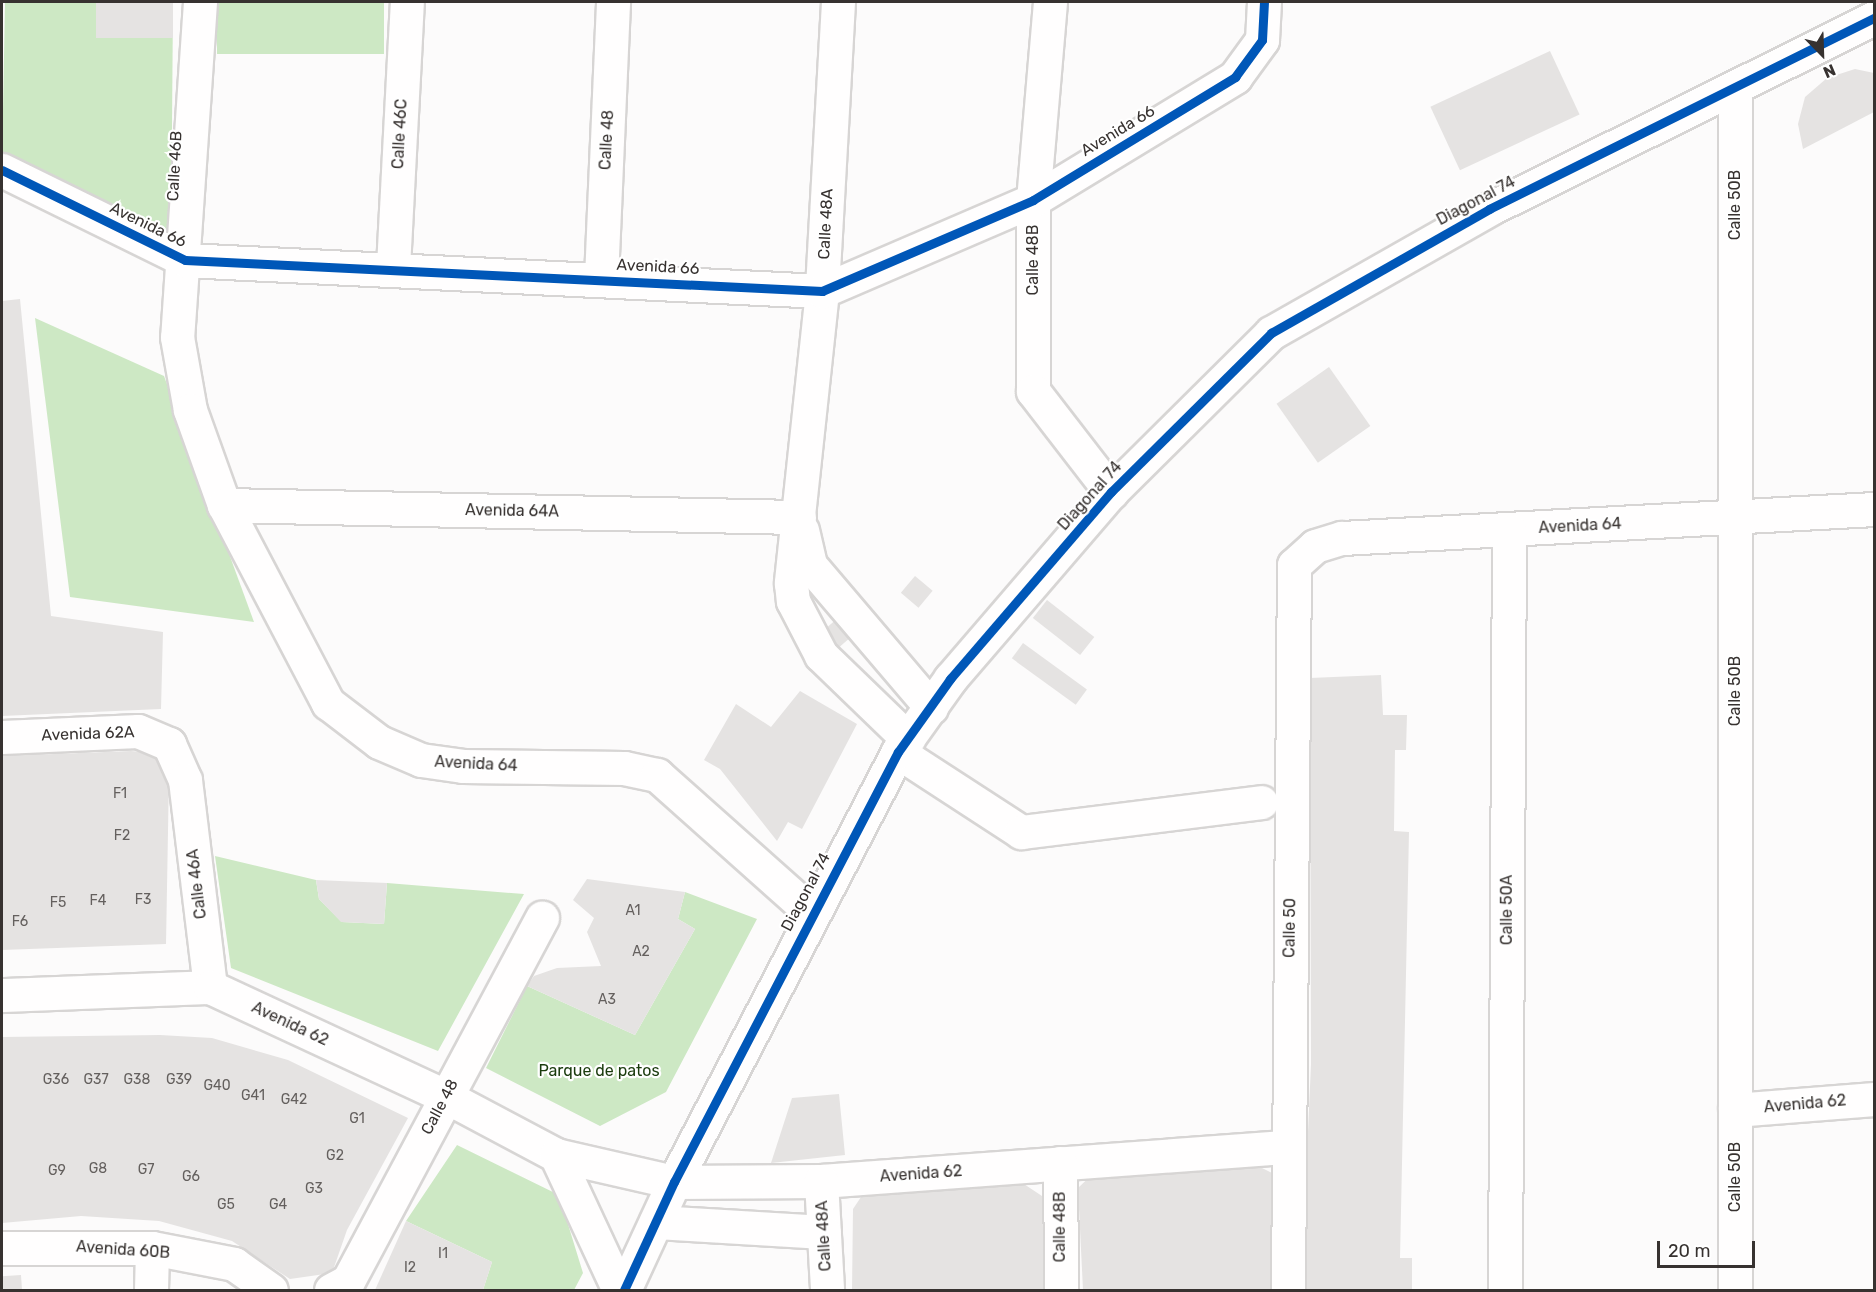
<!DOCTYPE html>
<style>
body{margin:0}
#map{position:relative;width:1876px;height:1292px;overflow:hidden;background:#fcfbfb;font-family:Rubik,sans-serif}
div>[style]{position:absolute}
.green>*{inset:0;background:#cde8c4;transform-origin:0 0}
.building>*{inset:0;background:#e5e3e2;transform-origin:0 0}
.roads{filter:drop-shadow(2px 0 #d7d5d4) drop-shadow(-2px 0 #d7d5d4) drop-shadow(0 2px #d7d5d4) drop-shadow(0 -2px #d7d5d4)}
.minor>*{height:33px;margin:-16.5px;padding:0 16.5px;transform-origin:16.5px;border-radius:16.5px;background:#fffefe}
.tertiary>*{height:33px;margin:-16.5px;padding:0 16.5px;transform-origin:16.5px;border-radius:16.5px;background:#fffefe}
.cycleway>*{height:9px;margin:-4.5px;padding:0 4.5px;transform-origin:4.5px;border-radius:4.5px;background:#0057b8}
span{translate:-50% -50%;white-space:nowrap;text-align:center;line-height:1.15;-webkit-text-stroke:4.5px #fff;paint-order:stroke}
.number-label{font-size:14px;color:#64605e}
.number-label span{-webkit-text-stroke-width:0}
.street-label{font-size:16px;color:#373230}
.park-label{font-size:16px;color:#1a3b0d}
.frame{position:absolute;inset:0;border:3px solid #373230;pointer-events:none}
.north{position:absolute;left:1792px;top:24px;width:60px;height:60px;-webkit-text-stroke:4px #fff;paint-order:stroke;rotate:157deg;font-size:16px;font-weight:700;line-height:24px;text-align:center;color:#373230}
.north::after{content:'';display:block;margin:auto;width:21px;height:27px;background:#373230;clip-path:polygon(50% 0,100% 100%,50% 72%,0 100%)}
.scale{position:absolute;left:1657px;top:1241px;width:98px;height:27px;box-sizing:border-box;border:3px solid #373230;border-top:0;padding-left:8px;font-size:18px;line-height:21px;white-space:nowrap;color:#373230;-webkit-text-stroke:4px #fff;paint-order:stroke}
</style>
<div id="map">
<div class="green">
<i style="clip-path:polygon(5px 2px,173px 2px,171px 250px,2px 165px)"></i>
<i style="left:217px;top:2px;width:167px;height:52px"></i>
<i style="clip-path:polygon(35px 318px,164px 376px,254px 622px,70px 597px)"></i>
<i style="clip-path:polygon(215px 856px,316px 880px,319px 899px,342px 922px,384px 924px,387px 883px,524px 894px,438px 1051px,231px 968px)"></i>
<i style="clip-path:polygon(685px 892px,757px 919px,666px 1092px,600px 1126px,486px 1068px,527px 986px,635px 1035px,695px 929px,678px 919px)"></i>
<i style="clip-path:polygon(457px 1145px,559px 1195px,583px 1273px,574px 1290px,483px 1290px,492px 1262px,406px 1221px)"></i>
</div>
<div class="building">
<i style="left:96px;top:2px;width:77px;height:36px"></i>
<i style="left:1550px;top:51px;width:70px;height:132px;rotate:65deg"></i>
<i style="clip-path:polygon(1855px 69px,1874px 73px,1874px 112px,1803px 149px,1798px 124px,1805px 97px,1827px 78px)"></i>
<i style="clip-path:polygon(20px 299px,51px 616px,163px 632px,161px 709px,2px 716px,2px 301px)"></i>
<i style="left:1329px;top:367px;width:72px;height:64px;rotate:55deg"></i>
<i style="left:915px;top:576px;width:23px;height:22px;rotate:40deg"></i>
<i style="left:1047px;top:600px;width:60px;height:23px;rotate:38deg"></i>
<i style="left:839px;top:617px;width:23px;height:24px;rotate:49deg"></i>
<i style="left:1023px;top:643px;width:79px;height:19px;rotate:36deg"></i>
<i style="clip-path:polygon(1381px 675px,1383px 715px,1407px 715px,1406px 750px,1395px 750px,1394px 831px,1409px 832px,1400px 1258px,1412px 1258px,1412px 1290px,1301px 1290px,1311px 1064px,1310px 678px)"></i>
<i style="clip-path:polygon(800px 691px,857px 724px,802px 829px,788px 822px,777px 841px,720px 769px,704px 760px,736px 704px,771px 727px)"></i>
<i style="clip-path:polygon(131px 751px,154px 753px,169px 775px,166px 944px,2px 950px,2px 756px)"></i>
<i style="clip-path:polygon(587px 879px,685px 892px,678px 919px,695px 929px,635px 1035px,527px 986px,534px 976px,557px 968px,601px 966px,587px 932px,594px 918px,573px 900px)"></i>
<i style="clip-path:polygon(316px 880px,387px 883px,384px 924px,341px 922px,319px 899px)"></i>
<i style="clip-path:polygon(160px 1035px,212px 1038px,288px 1060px,408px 1118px,347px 1230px,332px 1273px,290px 1279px,232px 1241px,159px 1221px,81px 1216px,2px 1223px,2px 1037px)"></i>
<i style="clip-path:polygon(839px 1094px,845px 1155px,771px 1163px,792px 1098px)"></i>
<i style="clip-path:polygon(1250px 1162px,1276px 1175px,1274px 1290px,1083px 1290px,1078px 1188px,1098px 1169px)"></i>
<i style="clip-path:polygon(1015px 1178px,1042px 1196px,1043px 1228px,1049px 1227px,1048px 1290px,852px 1290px,853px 1209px,867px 1188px)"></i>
<i style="clip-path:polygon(406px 1221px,492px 1262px,483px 1290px,375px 1290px)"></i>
<i style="left:21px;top:1275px;width:15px;height:19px;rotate:86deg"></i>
</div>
<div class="roads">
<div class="minor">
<i style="left:200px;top:2px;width:336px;rotate:93.9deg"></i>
<i style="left:177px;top:337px;width:74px;rotate:79.9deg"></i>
<i style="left:190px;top:410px;width:101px;rotate:70.3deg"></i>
<i style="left:224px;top:505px;width:224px;rotate:62.3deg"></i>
<i style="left:328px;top:703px;width:64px;rotate:37.4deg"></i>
<i style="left:379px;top:742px;width:46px;rotate:23.2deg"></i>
<i style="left:421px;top:760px;width:42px;rotate:8.1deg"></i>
<i style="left:463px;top:766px;width:161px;rotate:0.7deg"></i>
<i style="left:624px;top:768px;width:34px;rotate:12deg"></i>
<i style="left:657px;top:775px;width:208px;rotate:41.7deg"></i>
<i style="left:838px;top:2px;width:289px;rotate:93.2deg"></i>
<i style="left:822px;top:291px;width:294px;rotate:96.1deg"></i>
<i style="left:791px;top:583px;width:18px;rotate:84deg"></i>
<i style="left:793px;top:601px;width:61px;rotate:62.6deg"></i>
<i style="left:821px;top:655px;width:121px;rotate:44deg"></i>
<i style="left:1050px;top:2px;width:199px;rotate:94.9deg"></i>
<i style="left:1033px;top:200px;width:191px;rotate:90deg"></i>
<i style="left:1033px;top:391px;width:128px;rotate:52.3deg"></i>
<i style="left:2px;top:170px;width:204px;rotate:26.2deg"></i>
<i style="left:185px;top:260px;width:638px;rotate:2.79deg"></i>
<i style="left:822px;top:291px;width:230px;rotate:-23.3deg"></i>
<i style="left:1033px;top:200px;width:237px;rotate:-31.3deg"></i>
<i style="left:1235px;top:77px;width:46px;rotate:-53.9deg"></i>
<i style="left:1262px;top:40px;width:38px;rotate:-87deg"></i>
<i style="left:393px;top:267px;width:265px;rotate:-87deg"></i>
<i style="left:601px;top:278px;width:276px;rotate:-87.5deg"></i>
<i style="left:224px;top:505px;width:575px;rotate:1.2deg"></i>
<i style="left:802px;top:530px;width:36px;rotate:77deg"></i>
<i style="left:810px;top:565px;width:187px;rotate:49.6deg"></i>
<i style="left:2px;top:737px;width:136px;rotate:-2.5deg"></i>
<i style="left:138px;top:731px;width:34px;rotate:23deg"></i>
<i style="left:169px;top:744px;width:39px;rotate:66deg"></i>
<i style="left:185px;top:780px;width:209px;rotate:83.1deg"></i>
<i style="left:898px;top:752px;width:147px;rotate:33deg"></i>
<i style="left:1021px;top:832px;width:242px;rotate:-7.1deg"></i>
<i style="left:2px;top:995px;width:208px;rotate:-2.2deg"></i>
<i style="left:210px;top:987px;width:259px;rotate:24.9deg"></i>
<i style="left:445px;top:1096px;width:126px;rotate:28deg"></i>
<i style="left:556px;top:1155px;width:121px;rotate:12.9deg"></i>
<i style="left:674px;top:1182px;width:147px;rotate:-0.4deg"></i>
<i style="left:821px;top:1181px;width:468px;rotate:-4.2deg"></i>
<i style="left:1735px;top:1110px;width:139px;rotate:-4.5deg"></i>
<i style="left:556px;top:1155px;width:149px;rotate:65deg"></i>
<i style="left:1060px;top:1163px;width:127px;rotate:89.5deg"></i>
<i style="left:821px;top:1181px;width:109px;rotate:86.8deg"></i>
<i style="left:656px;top:1222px;width:168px;rotate:3.4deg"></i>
<i style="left:2px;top:1248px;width:150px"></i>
<i style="left:152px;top:1248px;width:84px;rotate:11deg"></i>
<i style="left:234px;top:1264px;width:45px;rotate:35.1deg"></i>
<i style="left:151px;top:1290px;width:42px;rotate:-88.6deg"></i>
<i style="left:331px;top:1290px;width:19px;rotate:-28deg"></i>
<i style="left:348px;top:1281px;width:412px;rotate:-61.9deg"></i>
<i style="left:1288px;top:1290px;width:725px;rotate:-89.53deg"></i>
<i style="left:1294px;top:565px;width:28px;rotate:-42deg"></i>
<i style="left:1315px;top:546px;width:28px;rotate:-17deg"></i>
<i style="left:1342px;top:538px;width:533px;rotate:-3.12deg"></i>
<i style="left:1505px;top:1290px;width:760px;rotate:-89.7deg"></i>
<i style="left:1735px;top:1290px;width:1199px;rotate:-90deg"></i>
</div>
<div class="tertiary">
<i style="left:624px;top:1290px;width:119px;rotate:-65.2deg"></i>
<i style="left:674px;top:1182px;width:485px;rotate:-62.5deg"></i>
<i style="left:898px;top:752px;width:90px;rotate:-54.5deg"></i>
<i style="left:950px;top:679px;width:247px;rotate:-49.3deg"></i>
<i style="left:1111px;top:492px;width:226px;rotate:-44.8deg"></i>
<i style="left:1271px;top:333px;width:251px;rotate:-29.6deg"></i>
<i style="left:1489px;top:209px;width:430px;rotate:-26.4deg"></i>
</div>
</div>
<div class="cycleway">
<i style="left:2px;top:170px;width:204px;rotate:26.2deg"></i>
<i style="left:185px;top:260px;width:638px;rotate:2.79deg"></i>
<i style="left:822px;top:291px;width:230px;rotate:-23.3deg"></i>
<i style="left:1033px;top:200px;width:237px;rotate:-31.3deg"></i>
<i style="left:1235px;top:77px;width:46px;rotate:-53.9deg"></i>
<i style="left:1262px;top:40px;width:38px;rotate:-87deg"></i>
<i style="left:624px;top:1290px;width:119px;rotate:-65.2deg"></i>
<i style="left:674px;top:1182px;width:485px;rotate:-62.5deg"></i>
<i style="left:898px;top:752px;width:90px;rotate:-54.5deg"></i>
<i style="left:950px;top:679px;width:247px;rotate:-49.3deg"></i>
<i style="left:1111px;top:492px;width:226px;rotate:-44.8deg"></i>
<i style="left:1271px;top:333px;width:251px;rotate:-29.6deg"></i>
<i style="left:1489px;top:209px;width:430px;rotate:-26.4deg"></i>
</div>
<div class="number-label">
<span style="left:120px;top:794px">F1</span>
<span style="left:122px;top:836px">F2</span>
<span style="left:143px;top:900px">F3</span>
<span style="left:98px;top:901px">F4</span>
<span style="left:58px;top:903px">F5</span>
<span style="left:633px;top:911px">A1</span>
<span style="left:20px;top:922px">F6</span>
<span style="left:641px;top:952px">A2</span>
<span style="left:607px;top:1000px">A3</span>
<span style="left:56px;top:1080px">G36</span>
<span style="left:96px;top:1080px">G37</span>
<span style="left:137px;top:1080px">G38</span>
<span style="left:179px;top:1080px">G39</span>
<span style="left:217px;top:1086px">G40</span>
<span style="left:253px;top:1096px">G41</span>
<span style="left:294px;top:1100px">G42</span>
<span style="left:357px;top:1119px">G1</span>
<span style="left:335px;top:1156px">G2</span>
<span style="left:98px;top:1169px">G8</span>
<span style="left:146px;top:1170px">G7</span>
<span style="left:57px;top:1171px">G9</span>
<span style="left:191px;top:1177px">G6</span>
<span style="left:314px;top:1189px">G3</span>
<span style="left:226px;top:1205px">G5</span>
<span style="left:278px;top:1205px">G4</span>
<span style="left:443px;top:1254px">I1</span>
<span style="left:410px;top:1268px">I2</span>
</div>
<div class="street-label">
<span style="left:1118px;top:131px;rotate:-31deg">Avenida 66</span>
<span style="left:400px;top:134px;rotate:-87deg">Calle 46C</span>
<span style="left:607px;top:140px;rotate:-87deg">Calle 48</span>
<span style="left:175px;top:166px;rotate:-87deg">Calle 46B</span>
<span style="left:1476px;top:201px;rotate:-28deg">Diagonal 74</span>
<span style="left:1735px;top:205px;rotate:-90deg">Calle 50B</span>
<span style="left:826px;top:224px;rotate:-87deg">Calle 48A</span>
<span style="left:148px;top:225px;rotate:26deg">Avenida 66</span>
<span style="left:1033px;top:260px;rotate:-90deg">Calle 48B</span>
<span style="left:658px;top:267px;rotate:3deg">Avenida 66</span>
<span style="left:1090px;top:496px;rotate:-48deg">Diagonal 74</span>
<span style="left:512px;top:511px;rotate:1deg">Avenida 64A</span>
<span style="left:1580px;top:526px;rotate:-3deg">Avenida 64</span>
<span style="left:1735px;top:691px;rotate:-90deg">Calle 50B</span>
<span style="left:88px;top:734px;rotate:-2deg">Avenida 62A</span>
<span style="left:476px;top:764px;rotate:3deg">Avenida 64</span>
<span style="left:197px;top:884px;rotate:-97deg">Calle 46A</span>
<span style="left:806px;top:892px;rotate:-62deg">Diagonal 74</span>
<span style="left:1507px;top:910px;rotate:-90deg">Calle 50A</span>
<span style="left:1290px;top:928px;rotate:-89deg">Calle 50</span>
<span style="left:290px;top:1024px;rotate:25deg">Avenida 62</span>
<span style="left:1805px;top:1104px;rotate:-5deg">Avenida 62</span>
<span style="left:440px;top:1107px;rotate:-62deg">Calle 48</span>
<span style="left:921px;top:1174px;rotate:-4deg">Avenida 62</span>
<span style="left:1735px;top:1177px;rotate:-90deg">Calle 50B</span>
<span style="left:1060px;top:1227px;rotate:-90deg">Calle 48B</span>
<span style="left:824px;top:1236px;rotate:-93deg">Calle 48A</span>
<span style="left:123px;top:1250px;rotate:4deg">Avenida 60B</span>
</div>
<div class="park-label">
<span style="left:599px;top:1071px">Parque de patos</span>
</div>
<div class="frame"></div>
<div class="north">N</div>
<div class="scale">20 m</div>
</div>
